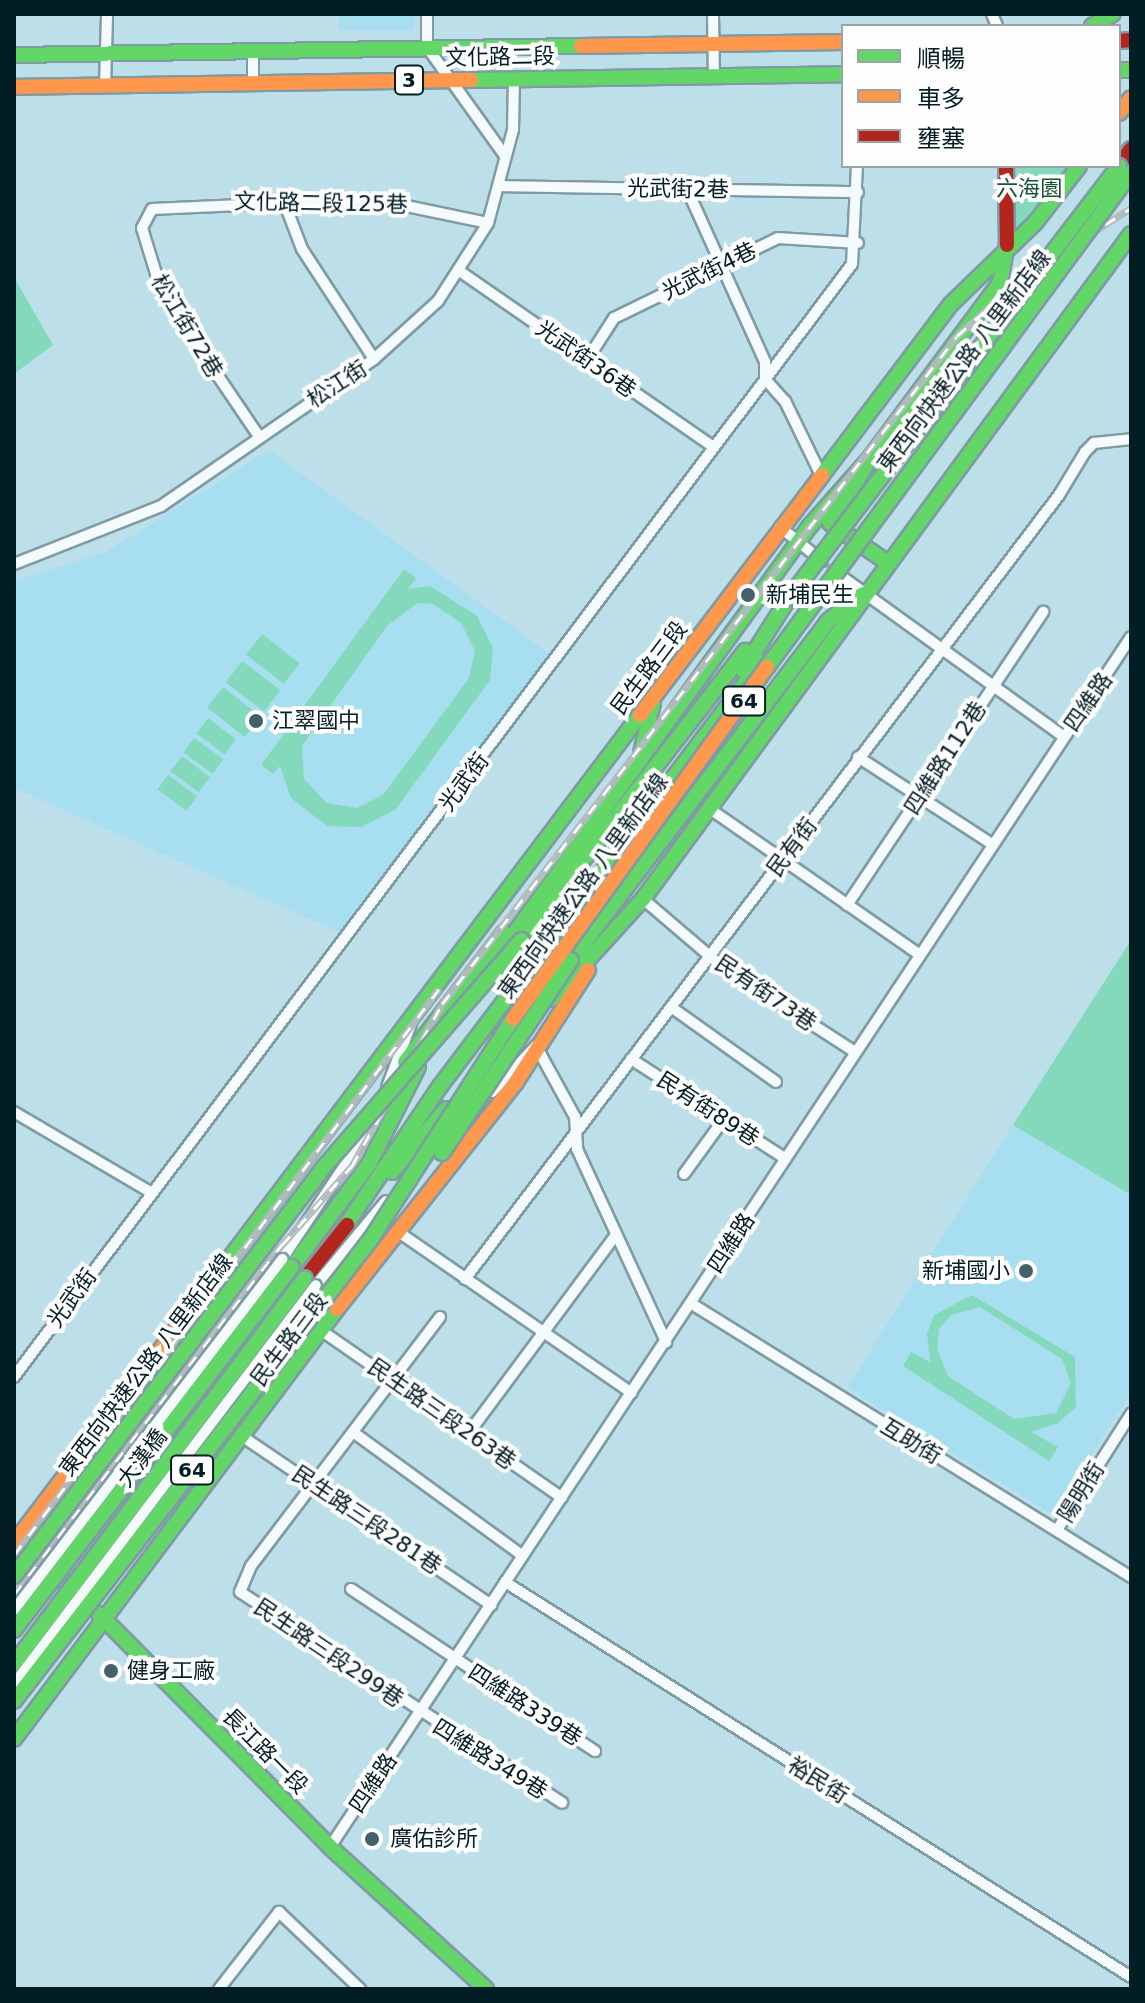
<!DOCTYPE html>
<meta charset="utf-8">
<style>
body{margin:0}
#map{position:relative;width:1145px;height:2003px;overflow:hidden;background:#bcdfea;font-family:"DejaVu Sans","Noto Sans TC",sans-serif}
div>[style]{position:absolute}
.built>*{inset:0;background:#a7dff1;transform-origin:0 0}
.green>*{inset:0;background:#84d9bd;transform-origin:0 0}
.roads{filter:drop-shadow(2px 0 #7f9ba4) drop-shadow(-2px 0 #7f9ba4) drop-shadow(0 2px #7f9ba4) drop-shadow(0 -2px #7f9ba4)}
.street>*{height:10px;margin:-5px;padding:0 5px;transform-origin:5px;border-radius:5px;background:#f5fafc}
.fast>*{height:14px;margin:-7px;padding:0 7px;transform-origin:7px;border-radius:7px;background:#63d668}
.slow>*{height:14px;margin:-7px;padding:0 7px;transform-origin:7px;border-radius:7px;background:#ff974d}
.jam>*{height:14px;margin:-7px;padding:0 7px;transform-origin:7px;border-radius:7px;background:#b3261e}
.rail>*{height:7px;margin-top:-3.5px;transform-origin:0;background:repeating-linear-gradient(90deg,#fefefe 0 12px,#b2bbbe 0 24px);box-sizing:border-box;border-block:2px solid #b2bbbe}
.bridges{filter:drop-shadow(2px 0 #7f9ba4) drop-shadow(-2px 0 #7f9ba4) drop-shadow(0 2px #7f9ba4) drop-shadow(0 -2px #7f9ba4)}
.street-bridge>*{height:10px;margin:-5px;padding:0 5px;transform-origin:5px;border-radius:5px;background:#f5fafc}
.fast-bridge>*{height:14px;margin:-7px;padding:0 7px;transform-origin:7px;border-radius:7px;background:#63d668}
.slow-bridge>*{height:14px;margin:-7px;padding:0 7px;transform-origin:7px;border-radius:7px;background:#ff974d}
.dots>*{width:22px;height:22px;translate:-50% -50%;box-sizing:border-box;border:4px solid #fefefe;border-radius:50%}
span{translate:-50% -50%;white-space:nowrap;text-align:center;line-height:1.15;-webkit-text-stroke:8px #fefefe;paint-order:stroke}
.shield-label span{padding:2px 6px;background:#fefefe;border:2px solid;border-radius:6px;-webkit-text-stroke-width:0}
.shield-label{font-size:20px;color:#031d24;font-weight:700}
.street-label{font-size:22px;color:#031d24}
.park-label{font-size:22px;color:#185237}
.poi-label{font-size:22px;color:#031d24}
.left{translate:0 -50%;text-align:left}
.right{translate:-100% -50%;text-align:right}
.frame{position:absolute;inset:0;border:16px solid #031d24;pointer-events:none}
.legend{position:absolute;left:841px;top:24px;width:280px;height:144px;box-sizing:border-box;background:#fefefe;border:2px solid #9aa4a7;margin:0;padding:10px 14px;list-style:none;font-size:24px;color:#031d24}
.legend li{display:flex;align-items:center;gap:16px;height:40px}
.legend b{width:40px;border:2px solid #9aa4a7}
</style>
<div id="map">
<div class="built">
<i style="left:339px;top:14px;width:75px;height:16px"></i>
<i style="clip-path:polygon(269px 450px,550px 654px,339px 932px,14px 788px,14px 581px,106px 552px)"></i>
<i style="clip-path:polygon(1013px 1125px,1131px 1195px,1131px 1393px,1053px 1515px,847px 1388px)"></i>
</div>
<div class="green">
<i style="clip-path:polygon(1006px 166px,1075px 166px,1035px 223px,1007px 245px)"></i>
<i style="clip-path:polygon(14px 277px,53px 345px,14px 374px)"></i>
<i style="clip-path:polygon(evenodd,404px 569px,416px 578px,408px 589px,430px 586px,477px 616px,493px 648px,490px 680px,396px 809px,362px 827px,327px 826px,291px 798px,280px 766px,273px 774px,261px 765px,404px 569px,417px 603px,433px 604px,461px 623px,475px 651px,469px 678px,383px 795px,357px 808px,327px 803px,304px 779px,302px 746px,387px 626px,417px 603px)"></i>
<i style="left:262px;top:634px;width:48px;height:26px;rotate:38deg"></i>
<i style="left:242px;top:661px;width:48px;height:27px;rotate:37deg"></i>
<i style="left:223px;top:687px;width:48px;height:26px;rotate:38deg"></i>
<i style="left:208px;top:718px;width:35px;height:19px;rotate:37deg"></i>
<i style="left:194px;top:738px;width:36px;height:18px;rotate:36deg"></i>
<i style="left:182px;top:756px;width:35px;height:19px;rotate:37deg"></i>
<i style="left:168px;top:775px;width:36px;height:18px;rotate:36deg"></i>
<i style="clip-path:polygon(1131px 940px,1131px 1195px,1013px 1125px)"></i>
<i style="clip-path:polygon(evenodd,972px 1295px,1075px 1357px,1076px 1407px,1058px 1423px,1031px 1432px,1058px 1447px,1049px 1461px,903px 1366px,911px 1352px,930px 1362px,927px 1334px,934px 1315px,972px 1295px,980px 1307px,1062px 1359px,1071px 1383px,1056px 1413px,1014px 1419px,948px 1376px,937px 1349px,939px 1329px,951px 1315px,980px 1307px)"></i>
</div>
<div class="roads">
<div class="street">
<i style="left:427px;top:14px;width:33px;rotate:90deg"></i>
<i style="left:427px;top:47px;width:134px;rotate:54.4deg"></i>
<i style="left:713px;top:14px;width:63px;rotate:89.1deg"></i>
<i style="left:992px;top:14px;width:13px;rotate:67deg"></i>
<i style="left:253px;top:51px;width:33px;rotate:90deg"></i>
<i style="left:105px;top:87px;width:73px;rotate:-88.4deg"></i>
<i style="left:499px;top:186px;width:359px;rotate:1deg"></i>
<i style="left:687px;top:189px;width:190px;rotate:65.7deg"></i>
<i style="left:765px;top:362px;width:17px;rotate:90deg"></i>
<i style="left:765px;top:379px;width:30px;rotate:48deg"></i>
<i style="left:785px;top:401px;width:82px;rotate:64.1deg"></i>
<i style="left:283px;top:199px;width:53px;rotate:69.2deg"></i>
<i style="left:302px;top:249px;width:131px;rotate:56.8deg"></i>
<i style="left:458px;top:270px;width:311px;rotate:34.7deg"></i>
<i style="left:587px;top:360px;width:50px;rotate:-57.3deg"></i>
<i style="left:614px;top:318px;width:182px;rotate:-26deg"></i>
<i style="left:778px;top:238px;width:80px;rotate:3.6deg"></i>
<i style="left:258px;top:435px;width:171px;rotate:-124.1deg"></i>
<i style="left:162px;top:293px;width:68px;rotate:-107.1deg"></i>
<i style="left:142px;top:228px;width:21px;rotate:-62deg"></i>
<i style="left:152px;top:209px;width:221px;rotate:-2.6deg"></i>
<i style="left:373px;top:199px;width:117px;rotate:11.8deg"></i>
<i style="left:780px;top:527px;width:54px;rotate:39deg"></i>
<i style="left:14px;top:564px;width:158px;rotate:-21.5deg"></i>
<i style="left:161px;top:506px;width:259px;rotate:-34.6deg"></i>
<i style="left:374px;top:359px;width:86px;rotate:-42.2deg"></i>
<i style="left:438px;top:301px;width:93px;rotate:-57.3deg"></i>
<i style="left:488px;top:223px;width:96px;rotate:-75deg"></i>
<i style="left:513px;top:130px;width:52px;rotate:-88.9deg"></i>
<i style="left:834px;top:571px;width:282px;rotate:35.8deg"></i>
<i style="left:858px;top:757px;width:160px;rotate:33deg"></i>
<i style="left:710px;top:809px;width:256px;rotate:34.8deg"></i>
<i style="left:643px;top:899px;width:100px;rotate:40.5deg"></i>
<i style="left:719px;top:964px;width:162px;rotate:32.9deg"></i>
<i style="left:847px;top:905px;width:353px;rotate:-56.2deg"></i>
<i style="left:671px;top:1007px;width:129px;rotate:35.5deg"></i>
<i style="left:631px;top:1059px;width:184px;rotate:32.8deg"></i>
<i style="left:387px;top:1087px;width:67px;rotate:-69.1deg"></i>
<i style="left:492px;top:1092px;width:64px;rotate:-46.3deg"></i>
<i style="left:536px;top:1046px;width:81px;rotate:61.2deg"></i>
<i style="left:575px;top:1117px;width:32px;rotate:86deg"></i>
<i style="left:577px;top:1149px;width:213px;rotate:65.2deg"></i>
<i style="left:14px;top:1112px;width:160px;rotate:30.4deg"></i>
<i style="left:684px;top:1174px;width:68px;rotate:-54deg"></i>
<i style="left:397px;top:1231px;width:285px;rotate:34.6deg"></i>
<i style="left:282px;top:1259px;width:174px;rotate:-56.2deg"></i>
<i style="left:465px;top:1279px;width:984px;rotate:-52.85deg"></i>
<i style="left:1059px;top:495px;width:50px;rotate:-58.8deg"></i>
<i style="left:1085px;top:452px;width:13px;rotate:-45deg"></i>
<i style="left:1094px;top:443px;width:37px;rotate:-6deg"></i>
<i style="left:316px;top:1285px;width:109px;rotate:-50.2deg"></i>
<i style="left:692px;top:1304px;width:517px;rotate:31.88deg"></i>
<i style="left:440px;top:1317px;width:313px;rotate:127.2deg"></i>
<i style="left:251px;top:1566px;width:28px;rotate:113deg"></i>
<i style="left:240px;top:1592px;width:385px;rotate:33.2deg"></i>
<i style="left:322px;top:1331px;width:292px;rotate:34.8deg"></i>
<i style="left:14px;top:1377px;width:1393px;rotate:-53.02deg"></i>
<i style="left:852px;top:264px;width:98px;rotate:-87.1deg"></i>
<i style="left:353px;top:1432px;width:210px;rotate:36.1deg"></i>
<i style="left:468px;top:1434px;width:248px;rotate:-53.4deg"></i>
<i style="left:243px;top:1437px;width:300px;rotate:34.1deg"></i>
<i style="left:1057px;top:1530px;width:138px;rotate:-57.5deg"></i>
<i style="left:505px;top:1582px;width:740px;rotate:32.25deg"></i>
<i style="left:351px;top:1589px;width:293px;rotate:33.6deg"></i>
<i style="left:330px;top:1847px;width:1451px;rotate:-56.5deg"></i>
<i style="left:219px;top:1989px;width:98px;rotate:-52.1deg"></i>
<i style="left:279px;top:1912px;width:112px;rotate:43.5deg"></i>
</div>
<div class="fast">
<i style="left:1092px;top:26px;width:24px;rotate:-30deg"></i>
<i style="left:14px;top:55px;width:567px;rotate:-0.91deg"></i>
<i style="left:1119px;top:70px;width:12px"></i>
<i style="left:471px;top:80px;width:372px;rotate:-0.9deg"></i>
<i style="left:866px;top:466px;width:67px;rotate:122.3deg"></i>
<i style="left:830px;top:523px;width:70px;rotate:34.6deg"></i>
<i style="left:822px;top:475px;width:214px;rotate:-53deg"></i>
<i style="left:951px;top:304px;width:117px;rotate:-44deg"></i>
<i style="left:1035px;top:223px;width:72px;rotate:-52.3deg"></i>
<i style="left:743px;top:670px;width:84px;rotate:-57.6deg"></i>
<i style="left:641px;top:753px;width:51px;rotate:-76.5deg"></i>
<i style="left:521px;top:940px;width:366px;rotate:-52.2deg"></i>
<i style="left:500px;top:953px;width:526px;rotate:-54.04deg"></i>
<i style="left:809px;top:527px;width:92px;rotate:-48.5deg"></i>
<i style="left:870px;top:458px;width:218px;rotate:-53.4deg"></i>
<i style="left:1000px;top:283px;width:39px;rotate:-80deg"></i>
<i style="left:571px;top:960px;width:425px;rotate:-52.8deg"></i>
<i style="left:828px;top:621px;width:44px;rotate:-37.6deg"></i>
<i style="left:552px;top:999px;width:135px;rotate:-47.7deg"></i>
<i style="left:643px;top:899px;width:825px;rotate:-53.73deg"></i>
<i style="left:405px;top:1062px;width:163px;rotate:-52.5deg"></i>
<i style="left:392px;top:1172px;width:83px;rotate:-49.4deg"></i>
<i style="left:342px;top:1231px;width:176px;rotate:-55.9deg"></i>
<i style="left:441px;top:1085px;width:530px;rotate:-52.89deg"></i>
<i style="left:292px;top:1267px;width:129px;rotate:-53.2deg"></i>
<i style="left:369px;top:1164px;width:109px;rotate:-63.2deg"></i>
<i style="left:196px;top:1303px;width:737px;rotate:-52.94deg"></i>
<i style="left:26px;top:1545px;width:71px;rotate:43.3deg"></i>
<i style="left:99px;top:1614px;width:328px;rotate:45.2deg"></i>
<i style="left:330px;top:1847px;width:211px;rotate:42.3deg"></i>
<i style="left:14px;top:1739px;width:538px;rotate:-53.09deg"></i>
</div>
<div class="slow">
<i style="left:581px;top:46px;width:262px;rotate:-0.9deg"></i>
<i style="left:14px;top:87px;width:457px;rotate:-0.9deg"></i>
<i style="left:1119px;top:113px;width:19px;rotate:-51deg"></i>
<i style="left:640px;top:715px;width:301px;rotate:-52.8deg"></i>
<i style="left:337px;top:1309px;width:289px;rotate:-51.7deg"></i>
<i style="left:516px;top:1082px;width:133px;rotate:-57.3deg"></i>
<i style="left:14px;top:1543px;width:301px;rotate:-52.8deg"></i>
</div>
<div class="jam">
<i style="left:1119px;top:41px;width:12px;rotate:-5deg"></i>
<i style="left:1006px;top:166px;width:79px;rotate:89.3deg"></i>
<i style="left:1119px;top:166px;width:21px;rotate:-55deg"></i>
<i style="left:305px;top:1278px;width:68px;rotate:-51.6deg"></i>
</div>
</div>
<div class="rail">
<i style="left:14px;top:1555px;width:708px;rotate:-53.1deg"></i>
<i style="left:14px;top:1595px;width:441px;rotate:-52.6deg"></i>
<i style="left:282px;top:1245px;width:106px;rotate:-48.5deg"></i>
<i style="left:352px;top:1166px;width:185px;rotate:-60.9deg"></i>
<i style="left:442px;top:1004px;width:843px;rotate:-52.37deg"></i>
<i style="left:957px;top:336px;width:90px;rotate:-41.8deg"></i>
<i style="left:1024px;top:276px;width:127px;rotate:-32.4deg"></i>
</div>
<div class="bridges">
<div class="street-bridge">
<i style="left:14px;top:1610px;width:442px;rotate:-52.6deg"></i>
<i style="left:14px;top:1684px;width:500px;rotate:-52.88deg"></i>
</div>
<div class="fast-bridge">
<i style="left:788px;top:599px;width:545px;rotate:-52.6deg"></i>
<i style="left:767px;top:667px;width:614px;rotate:-53.62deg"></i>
<i style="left:442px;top:1153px;width:232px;rotate:-56.2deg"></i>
<i style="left:14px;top:1576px;width:513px;rotate:-52.84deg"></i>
<i style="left:324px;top:1167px;width:301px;rotate:-49deg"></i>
<i style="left:14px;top:1630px;width:457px;rotate:-52.6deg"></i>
<i style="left:14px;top:1664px;width:483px;rotate:-53deg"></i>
<i style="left:14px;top:1701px;width:584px;rotate:-52.31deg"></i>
<i style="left:371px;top:1239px;width:262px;rotate:-57.2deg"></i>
</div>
<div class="slow-bridge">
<i style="left:513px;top:1019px;width:434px;rotate:-54.2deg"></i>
</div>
</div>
<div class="dots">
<i style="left:748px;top:595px;background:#446169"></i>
<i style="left:256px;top:721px;background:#446169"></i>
<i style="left:1026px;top:1271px;background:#446169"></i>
<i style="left:111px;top:1671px;background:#446169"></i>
<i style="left:372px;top:1839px;background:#446169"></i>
</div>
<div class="shield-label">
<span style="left:409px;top:80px">3</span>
<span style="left:744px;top:701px">64</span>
<span style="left:192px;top:1470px">64</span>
</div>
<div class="street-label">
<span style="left:500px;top:57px;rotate:-1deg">文化路二段</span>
<span style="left:678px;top:189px;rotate:1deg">光武街2巷</span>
<span style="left:321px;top:203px;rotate:1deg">文化路二段125巷</span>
<span style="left:709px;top:271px;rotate:-26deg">光武街4巷</span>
<span style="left:187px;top:326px;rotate:59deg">松江街72巷</span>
<span style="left:586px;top:359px;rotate:35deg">光武街36巷</span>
<span style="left:964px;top:361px;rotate:-53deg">東西向快速公路 八里新店線</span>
<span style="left:337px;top:384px;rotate:-33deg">松江街</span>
<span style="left:649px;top:668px;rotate:-53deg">民生路三段</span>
<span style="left:1088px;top:702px;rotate:-55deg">四維路</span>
<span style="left:945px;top:758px;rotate:-57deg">四維路112巷</span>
<span style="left:464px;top:782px;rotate:-53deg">光武街</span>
<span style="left:792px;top:847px;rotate:-53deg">民有街</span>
<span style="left:583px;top:886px;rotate:-54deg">東西向快速公路 八里新店線</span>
<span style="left:766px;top:993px;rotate:34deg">民有街73巷</span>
<span style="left:708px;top:1109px;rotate:33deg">民有街89巷</span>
<span style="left:731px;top:1243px;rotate:-57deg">四維路</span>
<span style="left:72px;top:1298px;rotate:-54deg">光武街</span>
<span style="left:289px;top:1339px;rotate:-53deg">民生路三段</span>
<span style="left:146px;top:1365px;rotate:-53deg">東西向快速公路 八里新店線</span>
<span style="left:442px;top:1414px;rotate:35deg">民生路三段263巷</span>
<span style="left:911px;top:1441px;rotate:31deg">互助街</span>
<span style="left:142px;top:1458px;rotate:-53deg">大漢橋</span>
<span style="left:1081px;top:1492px;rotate:-58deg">陽明街</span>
<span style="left:367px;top:1520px;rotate:34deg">民生路三段281巷</span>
<span style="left:329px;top:1653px;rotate:34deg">民生路三段299巷</span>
<span style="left:525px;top:1705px;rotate:33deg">四維路339巷</span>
<span style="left:265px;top:1751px;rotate:45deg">長江路一段</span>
<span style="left:490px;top:1759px;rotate:32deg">四維路349巷</span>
<span style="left:818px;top:1780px;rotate:32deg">裕民街</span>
<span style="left:373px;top:1783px;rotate:-56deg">四維路</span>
</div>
<div class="park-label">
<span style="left:1029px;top:189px">六海園</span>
</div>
<div class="poi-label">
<span class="left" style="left:766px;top:595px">新埔民生</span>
<span class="left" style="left:272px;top:721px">江翠國中</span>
<span class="right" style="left:1010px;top:1271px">新埔國小</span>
<span class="left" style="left:127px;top:1671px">健身工廠</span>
<span class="left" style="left:390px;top:1839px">廣佑診所</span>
</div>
<div class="frame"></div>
<ul class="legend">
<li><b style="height:10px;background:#63d668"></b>順暢</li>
<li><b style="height:10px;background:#ff974d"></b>車多</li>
<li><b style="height:10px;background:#b3261e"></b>壅塞</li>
</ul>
</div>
